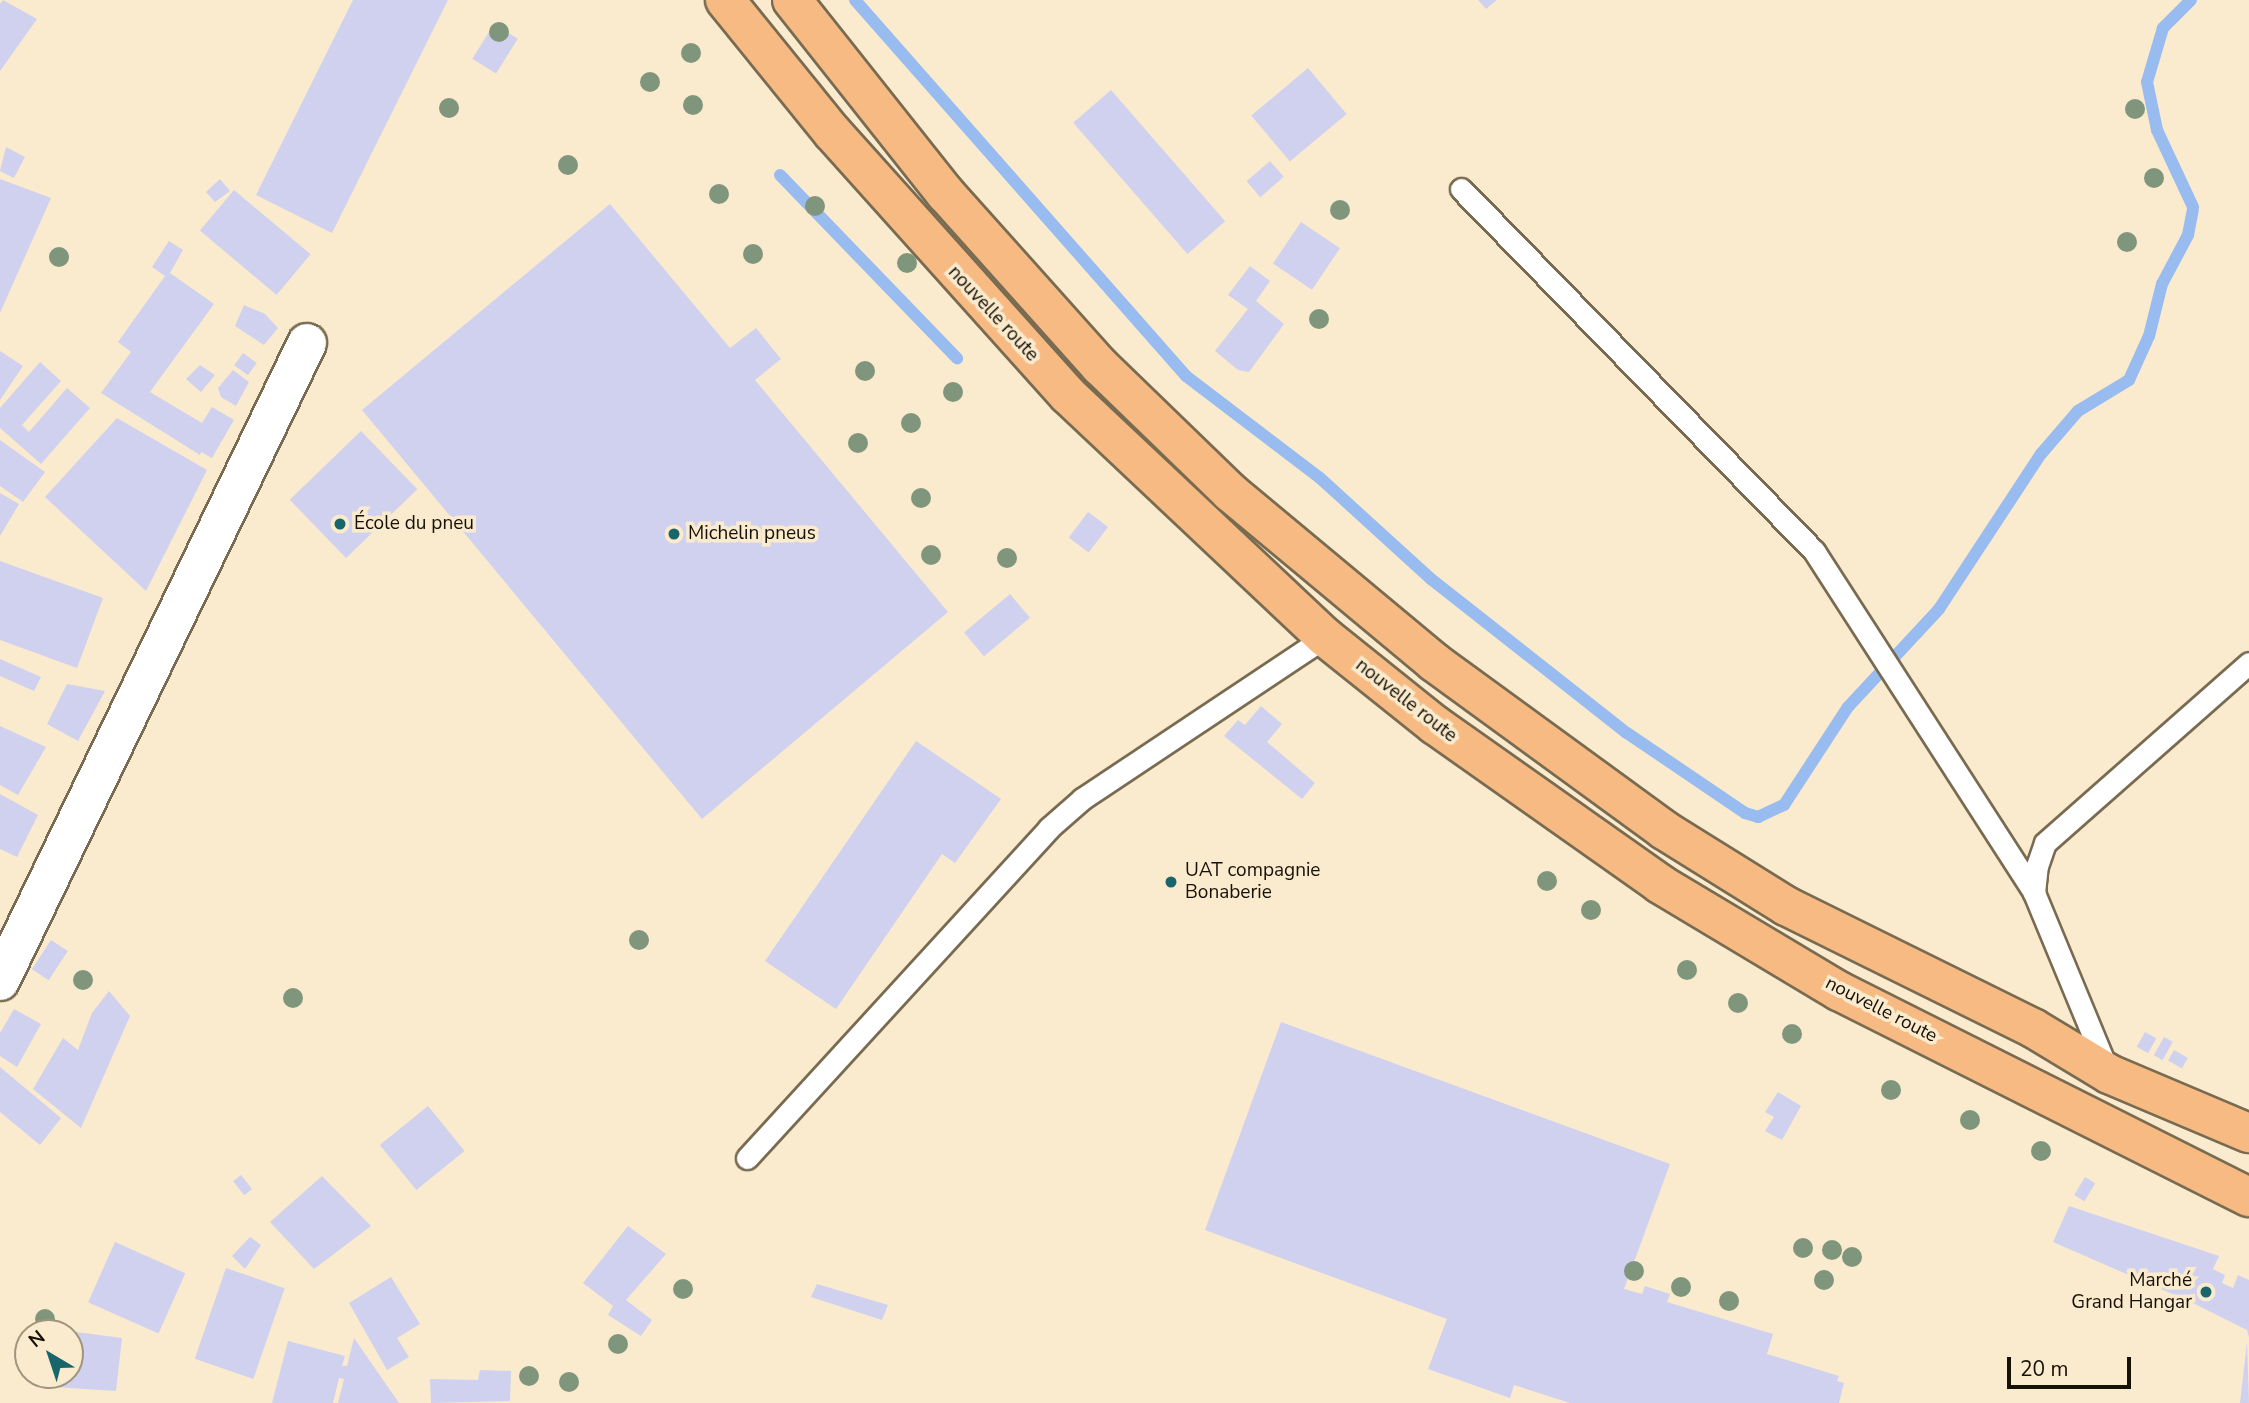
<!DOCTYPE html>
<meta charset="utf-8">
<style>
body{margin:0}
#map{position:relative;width:2249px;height:1403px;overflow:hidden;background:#faebce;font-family:"Nunito Sans",sans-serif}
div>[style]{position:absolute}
.stream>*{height:12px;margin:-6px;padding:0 6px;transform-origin:6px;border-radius:6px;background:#98bbf0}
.building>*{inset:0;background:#cfd1ef;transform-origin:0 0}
.roads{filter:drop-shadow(2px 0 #786b51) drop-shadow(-2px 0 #786b51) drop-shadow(0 2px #786b51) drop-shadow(0 -2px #786b51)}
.lane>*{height:21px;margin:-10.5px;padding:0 10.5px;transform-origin:10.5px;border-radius:10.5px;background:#fff}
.street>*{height:38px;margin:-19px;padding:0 19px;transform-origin:19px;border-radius:19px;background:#fff}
.highway>*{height:38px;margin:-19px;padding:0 19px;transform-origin:19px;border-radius:19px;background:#f7ba83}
.trees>*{width:20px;height:20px;margin:-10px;border-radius:50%;background:#80967c}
.dots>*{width:19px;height:19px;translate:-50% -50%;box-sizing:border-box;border:4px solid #faebce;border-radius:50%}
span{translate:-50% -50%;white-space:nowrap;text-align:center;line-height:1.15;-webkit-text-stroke:7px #faebce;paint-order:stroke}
.street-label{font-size:19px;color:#161107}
.poi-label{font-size:19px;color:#161107}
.left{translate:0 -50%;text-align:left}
.right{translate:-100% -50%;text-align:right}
.north{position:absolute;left:14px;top:1319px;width:70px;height:70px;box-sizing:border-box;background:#faebce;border:2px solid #9f947e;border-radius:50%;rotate:321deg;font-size:19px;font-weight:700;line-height:28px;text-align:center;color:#161107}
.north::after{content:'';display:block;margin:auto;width:24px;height:32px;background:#18666b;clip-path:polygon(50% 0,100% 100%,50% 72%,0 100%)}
.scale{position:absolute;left:2007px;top:1357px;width:124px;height:32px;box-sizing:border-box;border:4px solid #161107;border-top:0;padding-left:9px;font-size:21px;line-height:24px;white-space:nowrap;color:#161107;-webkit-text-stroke:5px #faebce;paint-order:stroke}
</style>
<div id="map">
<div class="stream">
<i style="left:855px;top:0;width:501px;rotate:48.64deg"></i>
<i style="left:1186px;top:376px;width:168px;rotate:37.3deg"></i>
<i style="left:1320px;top:478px;width:150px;rotate:42.3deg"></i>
<i style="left:1431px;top:579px;width:249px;rotate:38.2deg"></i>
<i style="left:1627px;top:733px;width:143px;rotate:34.1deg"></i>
<i style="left:1745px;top:813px;width:14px;rotate:17deg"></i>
<i style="left:1758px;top:817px;width:29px;rotate:-25deg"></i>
<i style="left:1784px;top:805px;width:117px;rotate:-56.9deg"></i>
<i style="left:1848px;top:707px;width:134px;rotate:-47.1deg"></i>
<i style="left:1939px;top:609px;width:186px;rotate:-56.7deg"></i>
<i style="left:2041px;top:454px;width:57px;rotate:-49.3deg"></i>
<i style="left:2078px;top:411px;width:60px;rotate:-31.3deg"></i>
<i style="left:2129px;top:380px;width:48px;rotate:-65.6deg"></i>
<i style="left:2149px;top:336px;width:54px;rotate:-76deg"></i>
<i style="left:2162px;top:284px;width:55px;rotate:-62deg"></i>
<i style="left:2188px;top:235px;width:25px;rotate:-79deg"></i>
<i style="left:2191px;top:0;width:40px;rotate:135deg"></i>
<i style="left:2163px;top:28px;width:56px;rotate:106.5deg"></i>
<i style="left:2147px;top:82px;width:49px;rotate:78.2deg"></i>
<i style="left:2157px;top:130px;width:85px;rotate:64.9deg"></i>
<i style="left:780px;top:175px;width:255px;rotate:46deg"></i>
</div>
<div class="building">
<i style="clip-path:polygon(3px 0,37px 19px,0 71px,0 4px)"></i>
<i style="clip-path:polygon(353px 0,448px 0,332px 233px,256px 195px)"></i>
<i style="clip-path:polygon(1478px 0,1497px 0,1486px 9px)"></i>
<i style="left:494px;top:24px;width:28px;height:41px;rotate:32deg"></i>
<i style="left:1308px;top:68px;width:60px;height:74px;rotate:50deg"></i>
<i style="left:1111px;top:90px;width:174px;height:50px;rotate:49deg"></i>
<i style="clip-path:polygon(6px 147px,25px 157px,14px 178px,0 171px)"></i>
<i style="left:1270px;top:161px;width:21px;height:31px;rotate:49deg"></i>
<i style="clip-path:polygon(0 179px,51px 198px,0 313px)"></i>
<i style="clip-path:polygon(220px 179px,230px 191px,215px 202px,206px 192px)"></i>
<i style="left:234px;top:190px;width:100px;height:53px;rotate:40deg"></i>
<i style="clip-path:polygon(610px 204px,730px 348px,756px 328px,781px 359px,755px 380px,948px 612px,702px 819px,362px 410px)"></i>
<i style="left:1301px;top:222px;width:47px;height:50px;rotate:34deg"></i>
<i style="clip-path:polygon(169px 241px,183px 250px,170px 273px,214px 304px,150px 392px,202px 423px,212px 407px,234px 420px,212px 458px,201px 452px,200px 455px,101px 393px,131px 352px,118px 342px,165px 276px,152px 267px)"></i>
<i style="clip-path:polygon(1250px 266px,1270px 281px,1256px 301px,1284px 324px,1249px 372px,1238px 370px,1215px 351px,1248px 309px,1228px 295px)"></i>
<i style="clip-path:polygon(244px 305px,265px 314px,278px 328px,264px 345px,235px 326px)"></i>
<i style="clip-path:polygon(0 351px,23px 366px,0 400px)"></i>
<i style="left:243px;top:353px;width:17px;height:15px;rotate:36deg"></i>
<i style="clip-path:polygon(40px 362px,61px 381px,22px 425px,29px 432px,67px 388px,90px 408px,41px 464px,0 428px,0 408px)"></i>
<i style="clip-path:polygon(200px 365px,215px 375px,201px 392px,186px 379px)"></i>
<i style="clip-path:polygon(233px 370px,249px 382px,236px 406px,221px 397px,218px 388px)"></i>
<i style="clip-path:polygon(117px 418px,207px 470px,146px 591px,45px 497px)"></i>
<i style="left:361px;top:431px;width:81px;height:99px;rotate:46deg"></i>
<i style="clip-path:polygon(0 440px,45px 472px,23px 502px,0 486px)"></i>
<i style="clip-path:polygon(0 493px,19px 504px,0 536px)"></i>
<i style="left:1088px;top:512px;width:25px;height:32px;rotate:37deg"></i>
<i style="clip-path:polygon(0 561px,103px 598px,77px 668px,0 640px)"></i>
<i style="left:1010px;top:594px;width:31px;height:60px;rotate:50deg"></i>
<i style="clip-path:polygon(0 659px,41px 677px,34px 691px,0 676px)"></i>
<i style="clip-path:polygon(67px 684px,105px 691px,78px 741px,47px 724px)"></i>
<i style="clip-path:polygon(1261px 706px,1282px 724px,1267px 742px,1315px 783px,1302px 799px,1224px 736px,1238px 720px,1245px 725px)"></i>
<i style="clip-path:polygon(0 726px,46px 747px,18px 795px,0 785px)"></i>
<i style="clip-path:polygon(916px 741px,1001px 799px,955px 863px,942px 854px,836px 1009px,765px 961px)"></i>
<i style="clip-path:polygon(0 794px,38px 815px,17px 857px,0 849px)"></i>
<i style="left:51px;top:940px;width:20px;height:35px;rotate:33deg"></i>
<i style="clip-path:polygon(109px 991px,130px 1016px,81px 1128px,33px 1089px,63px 1038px,78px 1050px,92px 1013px)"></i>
<i style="clip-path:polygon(14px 1009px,41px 1024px,17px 1067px,0 1056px,0 1033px)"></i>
<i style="clip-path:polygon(1281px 1022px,1670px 1164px,1624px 1289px,1642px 1294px,1645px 1286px,1670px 1294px,1667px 1302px,1773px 1334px,1767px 1354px,1839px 1376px,1837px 1381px,1844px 1383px,1839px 1403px,1570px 1403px,1514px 1385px,1510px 1398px,1428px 1369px,1447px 1319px,1205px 1230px)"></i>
<i style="left:2145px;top:1032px;width:13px;height:17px;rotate:29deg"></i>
<i style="left:2164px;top:1037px;width:10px;height:21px;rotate:29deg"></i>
<i style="left:2174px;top:1050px;width:16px;height:12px;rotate:30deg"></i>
<i style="clip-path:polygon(0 1067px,61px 1118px,40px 1145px,0 1112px)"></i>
<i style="clip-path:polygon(1778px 1092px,1801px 1106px,1782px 1140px,1765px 1131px,1774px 1117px,1765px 1112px)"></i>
<i style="left:428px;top:1106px;width:58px;height:62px;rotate:51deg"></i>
<i style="left:241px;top:1175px;width:18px;height:10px;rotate:52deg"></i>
<i style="clip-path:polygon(322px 1176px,371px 1226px,314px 1269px,270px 1222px)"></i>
<i style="left:2085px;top:1177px;width:12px;height:21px;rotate:31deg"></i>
<i style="clip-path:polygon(2069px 1206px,2219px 1256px,2213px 1269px,2225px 1275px,2222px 1283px,2233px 1288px,2238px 1275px,2249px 1280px,2249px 1337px,2247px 1330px,2193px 1303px,2053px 1242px)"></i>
<i style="clip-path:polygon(628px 1226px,666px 1254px,626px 1300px,652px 1320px,641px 1336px,608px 1315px,613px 1306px,583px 1283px)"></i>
<i style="clip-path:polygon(250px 1237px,261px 1245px,245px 1269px,232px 1256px)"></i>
<i style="left:115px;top:1242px;width:77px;height:66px;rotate:24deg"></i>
<i style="left:226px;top:1268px;width:62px;height:96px;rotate:19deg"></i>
<i style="clip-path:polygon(391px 1277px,420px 1324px,397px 1338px,409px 1357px,387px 1370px,349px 1303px)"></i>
<i style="clip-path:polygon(817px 1284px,888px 1305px,882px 1320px,811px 1297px)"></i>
<i style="clip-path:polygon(76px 1332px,122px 1338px,116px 1391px,54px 1387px,55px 1375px,70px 1375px,70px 1335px)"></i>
<i style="clip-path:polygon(354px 1338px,399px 1403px,338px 1403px,344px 1379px,339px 1378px,333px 1403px,272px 1403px,288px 1341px,345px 1356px,342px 1366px,347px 1366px)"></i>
<i style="clip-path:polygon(2247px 1342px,2249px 1403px,2240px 1403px)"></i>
<i style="clip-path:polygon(480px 1370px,511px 1371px,510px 1401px,431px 1403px,430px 1379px,478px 1380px)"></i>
</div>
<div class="roads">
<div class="lane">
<i style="left:1461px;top:189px;width:506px;rotate:45.72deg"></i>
<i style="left:1814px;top:551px;width:407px;rotate:57.2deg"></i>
<i style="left:2107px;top:1069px;width:191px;rotate:-112.5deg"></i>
<i style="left:2034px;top:893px;width:27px;rotate:-84deg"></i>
<i style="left:2037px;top:866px;width:24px;rotate:-71deg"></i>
<i style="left:2045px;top:843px;width:272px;rotate:-41.4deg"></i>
<i style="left:747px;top:1158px;width:447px;rotate:-47.5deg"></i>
<i style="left:1049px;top:828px;width:44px;rotate:-41.3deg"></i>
<i style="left:1082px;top:799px;width:292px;rotate:-33.7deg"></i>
</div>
<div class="street">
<i style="left:0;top:981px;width:708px;rotate:-64.3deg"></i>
</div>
<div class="highway">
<i style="left:725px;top:0;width:170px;rotate:51deg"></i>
<i style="left:832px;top:132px;width:353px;rotate:48.1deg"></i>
<i style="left:1068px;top:395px;width:353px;rotate:43.3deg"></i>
<i style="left:1325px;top:637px;width:141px;rotate:38.7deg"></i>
<i style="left:1435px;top:725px;width:276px;rotate:35.2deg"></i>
<i style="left:1660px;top:884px;width:209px;rotate:30.9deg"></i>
<i style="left:1839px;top:991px;width:459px;rotate:26.7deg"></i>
<i style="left:792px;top:0;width:248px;rotate:51.6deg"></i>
<i style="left:946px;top:194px;width:231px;rotate:48.2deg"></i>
<i style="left:1100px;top:366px;width:181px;rotate:44.1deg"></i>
<i style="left:1230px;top:492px;width:266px;rotate:39.8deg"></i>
<i style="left:1434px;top:662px;width:285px;rotate:36.1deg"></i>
<i style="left:1664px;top:830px;width:144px;rotate:31.9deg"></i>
<i style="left:1786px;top:906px;width:275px;rotate:26.3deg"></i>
<i style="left:2033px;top:1028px;width:89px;rotate:31.2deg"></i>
<i style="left:2109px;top:1074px;width:152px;rotate:22.9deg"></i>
</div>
</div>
<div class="trees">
<i style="left:499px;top:32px"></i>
<i style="left:691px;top:53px"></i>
<i style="left:650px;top:82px"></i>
<i style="left:693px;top:105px"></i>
<i style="left:449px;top:108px"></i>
<i style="left:2135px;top:109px"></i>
<i style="left:568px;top:165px"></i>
<i style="left:2154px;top:178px"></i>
<i style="left:719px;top:194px"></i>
<i style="left:815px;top:206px"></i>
<i style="left:1340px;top:210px"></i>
<i style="left:2127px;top:242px"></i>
<i style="left:753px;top:254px"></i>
<i style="left:59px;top:257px"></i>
<i style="left:907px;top:263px"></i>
<i style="left:1319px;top:319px"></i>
<i style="left:865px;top:371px"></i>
<i style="left:953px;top:392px"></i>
<i style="left:911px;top:423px"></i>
<i style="left:858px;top:443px"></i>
<i style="left:921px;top:498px"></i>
<i style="left:931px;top:555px"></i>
<i style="left:1007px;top:558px"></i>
<i style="left:1547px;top:881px"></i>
<i style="left:1591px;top:910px"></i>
<i style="left:639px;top:940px"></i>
<i style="left:1687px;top:970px"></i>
<i style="left:83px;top:980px"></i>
<i style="left:293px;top:998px"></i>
<i style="left:1738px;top:1003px"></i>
<i style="left:1792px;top:1034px"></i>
<i style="left:1891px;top:1090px"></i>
<i style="left:1970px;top:1120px"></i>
<i style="left:2041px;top:1151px"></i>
<i style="left:1803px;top:1248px"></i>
<i style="left:1832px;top:1250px"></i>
<i style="left:1852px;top:1257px"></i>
<i style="left:1634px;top:1271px"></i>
<i style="left:1824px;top:1280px"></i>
<i style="left:1681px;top:1287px"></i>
<i style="left:683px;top:1289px"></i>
<i style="left:1729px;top:1301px"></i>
<i style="left:45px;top:1319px"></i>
<i style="left:618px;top:1344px"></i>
<i style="left:529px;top:1376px"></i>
<i style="left:569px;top:1382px"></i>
</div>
<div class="dots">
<i style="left:340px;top:524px;background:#18666b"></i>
<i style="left:674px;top:534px;background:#18666b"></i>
<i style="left:1171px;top:882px;background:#18666b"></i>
<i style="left:2206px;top:1292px;background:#18666b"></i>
</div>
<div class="street-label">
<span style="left:993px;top:314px;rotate:47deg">nouvelle route</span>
<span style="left:1406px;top:701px;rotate:38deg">nouvelle route</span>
<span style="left:1881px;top:1010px;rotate:27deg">nouvelle route</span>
</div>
<div class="poi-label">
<span class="left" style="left:354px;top:524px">École du pneu</span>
<span class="left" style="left:688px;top:534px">Michelin pneus</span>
<span class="left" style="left:1185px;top:882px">UAT compagnie<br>Bonaberie</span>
<span class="right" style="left:2192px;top:1292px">Marché<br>Grand Hangar</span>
</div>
<div class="north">N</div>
<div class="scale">20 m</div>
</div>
